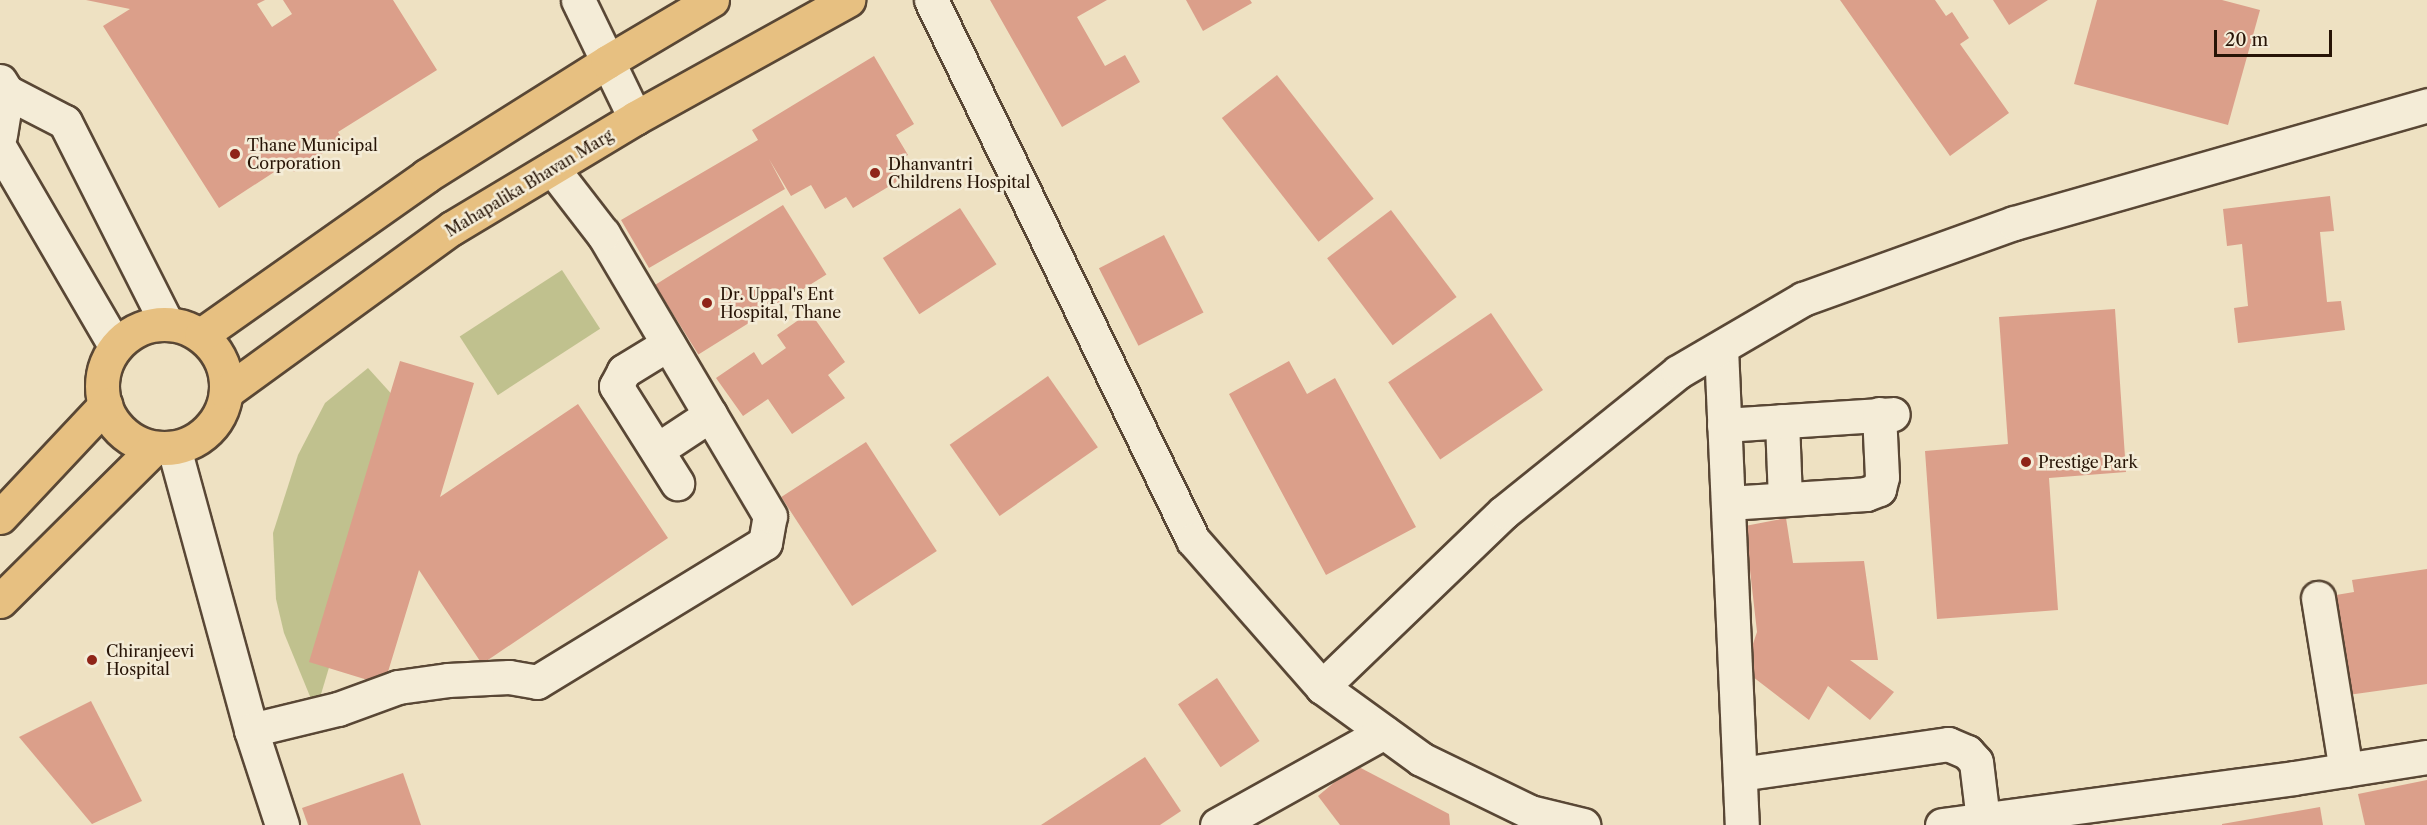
<!DOCTYPE html>
<style>
body{margin:0}
#map{position:relative;width:2427px;height:825px;overflow:hidden;background:#eee1c2;font-family:"Libre Caslon Text",serif}
div>[style]{position:absolute}
.green>*{inset:0;background:#c0c18e;transform-origin:0 0}
.building>*{inset:0;background:#db9f8a;transform-origin:0 0}
.roads{filter:drop-shadow(2px 0 #594735) drop-shadow(-2px 0 #594735) drop-shadow(0 2px #594735) drop-shadow(0 -2px #594735)}
.minor>*{height:33px;margin:-16.5px;padding:0 16.5px;transform-origin:16.5px;border-radius:16.5px;background:#f4ecd7}
.major>*{height:33px;margin:-16.5px;padding:0 16.5px;transform-origin:16.5px;border-radius:16.5px;background:#e7c081}
.major>.ring{margin:-16.5px;padding:0;box-sizing:content-box;background:none;border:33px solid #e7c081;border-radius:50%}
.dots>*{width:16px;height:16px;translate:-50% -50%;box-sizing:border-box;border:3px solid #f4ecd7;border-radius:50%}
span{translate:-50% -50%;white-space:nowrap;text-align:center;line-height:1.15;-webkit-text-stroke:5px #f4ecd7;paint-order:stroke}
.poi-label{font-size:16px;color:#271406}
.left{translate:0 -50%;text-align:left}
.street-label{font-size:16px;color:#271406}
.scale{position:absolute;left:2214px;top:30px;width:118px;height:27px;box-sizing:border-box;border:3px solid #271406;border-top:0;padding-left:8px;font-size:18px;line-height:21px;white-space:nowrap;color:#271406;-webkit-text-stroke:4px #f4ecd7;paint-order:stroke}
</style>
<div id="map">
<div class="green">
<i style="left:562px;top:270px;width:70px;height:122px;rotate:57deg"></i>
<i style="clip-path:polygon(368px 368px,406px 410px,316px 711px,284px 633px,276px 599px,273px 533px,298px 455px,325px 403px)"></i>
</div>
<div class="building">
<i style="clip-path:polygon(86px 0,265px 0,257px 4px,272px 27px,292px 14px,283px 0,393px 0,437px 70px,338px 132px,343px 140px,294px 172px,288px 163px,219px 208px,103px 26px,130px 9px)"></i>
<i style="clip-path:polygon(990px 0,1107px 0,1077px 17px,1105px 66px,1125px 55px,1140px 82px,1062px 127px)"></i>
<i style="clip-path:polygon(1186px 0,1250px 0,1252px 3px,1203px 31px)"></i>
<i style="clip-path:polygon(1840px 0,1935px 0,1946px 16px,1952px 12px,1969px 38px,1960px 44px,2009px 113px,1950px 156px)"></i>
<i style="clip-path:polygon(1993px 0,2048px 0,2009px 25px)"></i>
<i style="clip-path:polygon(2097px 0,2222px 0,2260px 10px,2228px 125px,2074px 84px)"></i>
<i style="clip-path:polygon(874px 56px,914px 124px,896px 135px,908px 155px,890px 166px,898px 181px,853px 208px,846px 197px,825px 209px,811px 185px,791px 196px,769px 159px,785px 189px,649px 268px,621px 220px,758px 140px,752px 130px)"></i>
<i style="left:1277px;top:75px;width:157px;height:70px;rotate:52deg"></i>
<i style="clip-path:polygon(2330px 196px,2334px 231px,2320px 232px,2327px 302px,2341px 301px,2345px 330px,2238px 343px,2234px 308px,2248px 306px,2242px 244px,2227px 246px,2223px 209px)"></i>
<i style="left:783px;top:205px;width:82px;height:151px;rotate:58deg"></i>
<i style="left:960px;top:208px;width:67px;height:92px;rotate:57deg"></i>
<i style="left:1391px;top:210px;width:109px;height:80px;rotate:53deg"></i>
<i style="left:1164px;top:235px;width:87px;height:73px;rotate:63deg"></i>
<i style="clip-path:polygon(2115px 309px,2126px 472px,2049px 478px,2058px 610px,1937px 619px,1925px 451px,2008px 444px,1999px 317px)"></i>
<i style="clip-path:polygon(810px 312px,845px 362px,828px 375px,845px 398px,792px 434px,768px 399px,743px 416px,716px 378px,754px 352px,762px 365px,786px 348px,777px 335px)"></i>
<i style="left:1491px;top:313px;width:93px;height:124px;rotate:56deg"></i>
<i style="clip-path:polygon(400px 361px,474px 383px,440px 497px,578px 404px,668px 538px,482px 664px,419px 570px,384px 685px,309px 662px)"></i>
<i style="clip-path:polygon(1289px 361px,1307px 394px,1335px 378px,1416px 527px,1326px 575px,1229px 394px)"></i>
<i style="left:1048px;top:376px;width:87px;height:120px;rotate:55deg"></i>
<i style="left:866px;top:442px;width:130px;height:101px;rotate:57deg"></i>
<i style="clip-path:polygon(1786px 518px,1793px 563px,1864px 561px,1878px 660px,1850px 660px,1894px 692px,1870px 720px,1828px 686px,1809px 720px,1744px 670px,1757px 632px,1745px 526px)"></i>
<i style="clip-path:polygon(2427px 569px,2427px 684px,2348px 695px,2330px 596px,2354px 592px,2352px 580px)"></i>
<i style="left:1217px;top:678px;width:76px;height:47px;rotate:56deg"></i>
<i style="clip-path:polygon(91px 701px,142px 801px,92px 824px,19px 737px)"></i>
<i style="clip-path:polygon(1145px 757px,1181px 811px,1160px 825px,1041px 825px)"></i>
<i style="clip-path:polygon(1355px 765px,1449px 814px,1450px 825px,1340px 825px,1318px 796px)"></i>
<i style="clip-path:polygon(403px 773px,421px 825px,308px 825px,302px 808px)"></i>
<i style="clip-path:polygon(2427px 780px,2427px 825px,2365px 825px,2358px 794px)"></i>
<i style="clip-path:polygon(2320px 807px,2323px 825px,2222px 825px,2222px 824px)"></i>
</div>
<div class="roads">
<div class="minor">
<i style="left:578px;top:0;width:131px;rotate:64.2deg"></i>
<i style="left:931px;top:0;width:600px;rotate:64.12deg"></i>
<i style="left:1193px;top:540px;width:196px;rotate:48.7deg"></i>
<i style="left:1322px;top:687px;width:122px;rotate:36deg"></i>
<i style="left:1421px;top:759px;width:121px;rotate:25.9deg"></i>
<i style="left:1530px;top:812px;width:55px;rotate:13.8deg"></i>
<i style="left:0;top:81px;width:13px;rotate:58deg"></i>
<i style="left:7px;top:92px;width:65px;rotate:27.3deg"></i>
<i style="left:65px;top:122px;width:226px;rotate:63.2deg"></i>
<i style="left:0;top:135px;width:44px;rotate:-80.8deg"></i>
<i style="left:0;top:148px;width:230px;rotate:59.8deg"></i>
<i style="left:668px;top:344px;width:52px;rotate:148.5deg"></i>
<i style="left:624px;top:371px;width:17px;rotate:118deg"></i>
<i style="left:616px;top:386px;width:115px;rotate:57.8deg"></i>
<i style="left:1721px;top:348px;width:477px;rotate:87.5deg"></i>
<i style="left:1782px;top:421px;width:78px;rotate:87.8deg"></i>
<i style="left:1724px;top:425px;width:169px;rotate:-3.7deg"></i>
<i style="left:174px;top:448px;width:292px;rotate:74.7deg"></i>
<i style="left:251px;top:730px;width:100px;rotate:71.9deg"></i>
<i style="left:657px;top:450px;width:64px;rotate:-33.4deg"></i>
<i style="left:1728px;top:503px;width:138px;rotate:-3.7deg"></i>
<i style="left:1866px;top:494px;width:14px;rotate:-21deg"></i>
<i style="left:1879px;top:489px;width:12px;rotate:-76deg"></i>
<i style="left:1882px;top:477px;width:63px;rotate:-92.7deg"></i>
<i style="left:2318px;top:598px;width:174px;rotate:80.8deg"></i>
<i style="left:1322px;top:687px;width:252px;rotate:-43.9deg"></i>
<i style="left:1504px;top:512px;width:223px;rotate:-38.8deg"></i>
<i style="left:1678px;top:372px;width:145px;rotate:-30.3deg"></i>
<i style="left:1803px;top:299px;width:224px;rotate:-19.8deg"></i>
<i style="left:2014px;top:223px;width:430px;rotate:-15.9deg"></i>
<i style="left:251px;top:730px;width:89px;rotate:-13.6deg"></i>
<i style="left:338px;top:709px;width:64px;rotate:-20.1deg"></i>
<i style="left:398px;top:687px;width:50px;rotate:-8deg"></i>
<i style="left:448px;top:680px;width:61px;rotate:-2.8deg"></i>
<i style="left:509px;top:677px;width:28px;rotate:10deg"></i>
<i style="left:537px;top:682px;width:267px;rotate:-31.4deg"></i>
<i style="left:765px;top:543px;width:27px;rotate:-80deg"></i>
<i style="left:770px;top:516px;width:328px;rotate:-120.6deg"></i>
<i style="left:603px;top:234px;width:83px;rotate:-127.7deg"></i>
<i style="left:1740px;top:774px;width:210px;rotate:-8.2deg"></i>
<i style="left:1948px;top:744px;width:21px;rotate:23deg"></i>
<i style="left:1967px;top:752px;width:13px;rotate:48deg"></i>
<i style="left:1976px;top:762px;width:58px;rotate:83.1deg"></i>
<i style="left:1217px;top:825px;width:191px;rotate:-29.1deg"></i>
<i style="left:1942px;top:825px;width:355px;rotate:-7.6deg"></i>
<i style="left:2294px;top:778px;width:135px;rotate:-9deg"></i>
</div>
<div class="major">
<i class="ring" style="left:102px;top:324px;width:91px;height:91px"></i>
<i style="left:201px;top:335px;width:276px;rotate:-35.2deg"></i>
<i style="left:426px;top:176px;width:214px;rotate:-32.2deg"></i>
<i style="left:607px;top:62px;width:122px;rotate:-30.6deg"></i>
<i style="left:226px;top:392px;width:279px;rotate:-36deg"></i>
<i style="left:452px;top:228px;width:214px;rotate:-31deg"></i>
<i style="left:635px;top:118px;width:244px;rotate:-29deg"></i>
<i style="left:0;top:517px;width:154px;rotate:-46.8deg"></i>
<i style="left:0;top:601px;width:217px;rotate:-44.8deg"></i>
</div>
</div>
<div class="dots">
<i style="left:235px;top:154px;background:#8f2418"></i>
<i style="left:875px;top:173px;background:#8f2418"></i>
<i style="left:707px;top:303px;background:#8f2418"></i>
<i style="left:2026px;top:462px;background:#8f2418"></i>
<i style="left:92px;top:660px;background:#8f2418"></i>
</div>
<div class="poi-label">
<span class="left" style="left:247px;top:154px">Thane Municipal<br>Corporation</span>
<span class="left" style="left:888px;top:173px">Dhanvantri<br>Childrens Hospital</span>
<span class="left" style="left:720px;top:303px">Dr. Uppal's Ent<br>Hospital, Thane</span>
<span class="left" style="left:2038px;top:462px">Prestige Park</span>
<span class="left" style="left:106px;top:660px">Chiranjeevi<br>Hospital</span>
</div>
<div class="street-label">
<span style="left:529px;top:183px;rotate:-31deg">Mahapalika Bhavan Marg</span>
</div>
<div class="scale">20 m</div>
</div>
